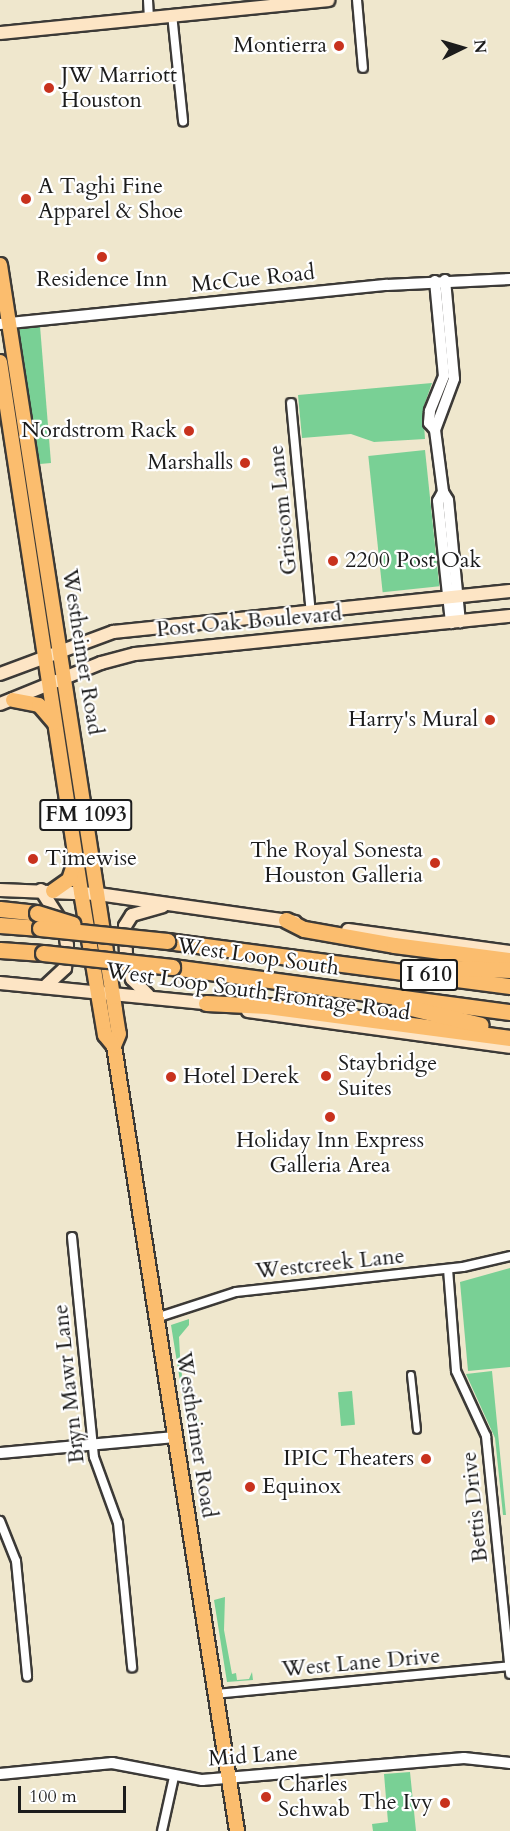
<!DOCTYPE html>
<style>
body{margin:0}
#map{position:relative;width:510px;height:1831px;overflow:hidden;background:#efe7cd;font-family:Cardo,serif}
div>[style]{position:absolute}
.green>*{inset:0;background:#79d095;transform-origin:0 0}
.roads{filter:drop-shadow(2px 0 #3c3a37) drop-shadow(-2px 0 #3c3a37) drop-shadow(0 2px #3c3a37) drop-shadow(0 -2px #3c3a37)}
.pedestrian>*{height:6px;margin:-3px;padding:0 3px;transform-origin:3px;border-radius:3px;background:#fff}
.minor>*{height:8px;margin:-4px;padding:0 4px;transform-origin:4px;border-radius:4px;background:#fff}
.tertiary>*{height:10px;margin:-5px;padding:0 5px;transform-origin:5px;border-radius:5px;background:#fff}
.secondary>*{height:12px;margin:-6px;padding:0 6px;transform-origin:6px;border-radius:6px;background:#fde5c5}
.primary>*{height:14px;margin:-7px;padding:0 7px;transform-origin:7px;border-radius:7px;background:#fbbd6e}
.motorway>*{height:15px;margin:-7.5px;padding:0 7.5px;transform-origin:7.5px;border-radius:7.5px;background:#fbbd6e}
.bridges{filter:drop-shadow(2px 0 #3c3a37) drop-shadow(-2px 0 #3c3a37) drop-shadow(0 2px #3c3a37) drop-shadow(0 -2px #3c3a37)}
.motorway-bridge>*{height:15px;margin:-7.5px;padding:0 7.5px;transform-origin:7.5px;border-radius:7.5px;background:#fbbd6e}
.dots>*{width:16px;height:16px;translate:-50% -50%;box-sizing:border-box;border:3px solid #fff;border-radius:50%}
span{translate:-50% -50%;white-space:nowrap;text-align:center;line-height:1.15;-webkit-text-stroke:4.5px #fff;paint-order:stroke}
.shield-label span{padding:2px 4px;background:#fff;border:2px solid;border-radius:4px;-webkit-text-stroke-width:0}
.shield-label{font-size:21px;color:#1c1c1c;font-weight:700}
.poi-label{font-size:22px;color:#1c1c1c}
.right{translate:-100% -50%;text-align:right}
.left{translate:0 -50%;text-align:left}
.street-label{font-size:22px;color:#1c1c1c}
.north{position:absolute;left:432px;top:18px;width:60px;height:60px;-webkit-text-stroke:4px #fff;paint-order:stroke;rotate:85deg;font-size:16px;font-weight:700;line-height:24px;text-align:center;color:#1c1c1c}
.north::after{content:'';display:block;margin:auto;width:21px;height:27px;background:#1c1c1c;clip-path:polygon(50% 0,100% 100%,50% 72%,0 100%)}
.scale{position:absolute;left:18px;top:1786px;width:108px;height:27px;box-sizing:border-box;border:3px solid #1c1c1c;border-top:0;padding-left:8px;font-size:18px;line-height:21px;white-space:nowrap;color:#1c1c1c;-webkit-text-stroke:4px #fff;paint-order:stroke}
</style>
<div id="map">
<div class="green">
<i style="clip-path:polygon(40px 326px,51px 463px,40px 464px,18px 329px)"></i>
<i style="clip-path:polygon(432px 383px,423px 409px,425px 439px,374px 442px,351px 434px,302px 438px,298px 395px)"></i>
<i style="left:425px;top:450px;width:137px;height:57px;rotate:84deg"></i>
<i style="clip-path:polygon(510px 1268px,510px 1367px,468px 1371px,460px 1282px)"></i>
<i style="clip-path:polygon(189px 1319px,189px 1325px,179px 1337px,180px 1356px,185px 1405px,191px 1405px,199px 1418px,198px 1425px,187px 1425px,171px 1325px)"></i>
<i style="clip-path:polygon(492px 1371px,497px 1423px,506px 1515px,503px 1515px,495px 1438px,466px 1374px)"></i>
<i style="left:352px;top:1391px;width:34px;height:14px;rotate:85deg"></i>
<i style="clip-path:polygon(225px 1597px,224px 1630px,232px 1674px,236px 1673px,237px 1680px,249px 1679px,252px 1672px,253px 1680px,227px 1682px,214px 1600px)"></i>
<i style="clip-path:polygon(410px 1772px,416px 1831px,373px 1831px,372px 1824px,388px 1822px,384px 1774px)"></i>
</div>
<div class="roads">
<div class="pedestrian">
<i style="left:411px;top:1375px;width:55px;rotate:83.8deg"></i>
</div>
<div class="minor">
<i style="left:148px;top:0;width:17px;rotate:87deg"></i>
<i style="left:357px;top:0;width:68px;rotate:85deg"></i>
<i style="left:172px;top:14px;width:108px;rotate:84.1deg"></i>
<i style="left:291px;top:403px;width:212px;rotate:84.6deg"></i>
<i style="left:72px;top:1237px;width:221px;rotate:84.3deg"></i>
<i style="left:94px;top:1457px;width:70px;rotate:70deg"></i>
<i style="left:118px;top:1523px;width:145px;rotate:84.4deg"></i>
<i style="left:448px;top:1269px;width:102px;rotate:85.5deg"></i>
<i style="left:456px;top:1371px;width:72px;rotate:65.2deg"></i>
<i style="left:486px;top:1436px;width:239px;rotate:84.2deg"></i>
<i style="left:156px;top:1318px;width:84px;rotate:-18deg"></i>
<i style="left:236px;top:1292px;width:228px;rotate:-6.3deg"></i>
<i style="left:463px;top:1267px;width:48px;rotate:-13.2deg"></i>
<i style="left:0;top:1521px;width:43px;rotate:68.2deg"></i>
<i style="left:16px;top:1561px;width:116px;rotate:84.5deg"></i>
<i style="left:215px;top:1694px;width:295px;rotate:-5.4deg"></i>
<i style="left:162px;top:1831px;width:55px;rotate:-77.5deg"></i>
</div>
<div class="tertiary">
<i style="left:445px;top:280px;width:99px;rotate:84.8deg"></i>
<i style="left:454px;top:379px;width:54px;rotate:110.4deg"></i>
<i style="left:435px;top:430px;width:63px;rotate:82.6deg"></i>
<i style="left:443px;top:492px;width:9px;rotate:58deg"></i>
<i style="left:448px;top:500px;width:123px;rotate:84.4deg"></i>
<i style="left:435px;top:281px;width:95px;rotate:84.6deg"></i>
<i style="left:444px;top:376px;width:38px;rotate:112deg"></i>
<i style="left:430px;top:411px;width:12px;rotate:95deg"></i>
<i style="left:429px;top:423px;width:9px;rotate:49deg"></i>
<i style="left:0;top:324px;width:389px;rotate:-5.8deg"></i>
<i style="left:387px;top:285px;width:123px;rotate:-2.8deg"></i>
<i style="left:443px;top:492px;width:10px;rotate:119deg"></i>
<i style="left:438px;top:501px;width:123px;rotate:83.9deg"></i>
<i style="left:0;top:1453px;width:176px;rotate:-5.2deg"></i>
<i style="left:0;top:1774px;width:113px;rotate:-5.6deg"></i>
<i style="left:112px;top:1763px;width:92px;rotate:10.7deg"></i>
<i style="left:202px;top:1780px;width:263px;rotate:-4.8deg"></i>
<i style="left:464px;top:1758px;width:46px;rotate:6.2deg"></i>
</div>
<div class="secondary">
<i style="left:0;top:33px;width:330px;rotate:-5.7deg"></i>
<i style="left:0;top:674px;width:121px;rotate:-20.4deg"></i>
<i style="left:113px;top:632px;width:399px;rotate:-5.9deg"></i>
<i style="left:0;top:704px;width:109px;rotate:-22.1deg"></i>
<i style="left:101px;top:663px;width:35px;rotate:-15deg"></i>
<i style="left:135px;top:654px;width:377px;rotate:-5.8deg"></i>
<i style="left:0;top:890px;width:98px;rotate:2.3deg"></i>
<i style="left:98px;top:894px;width:199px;rotate:8.1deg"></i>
<i style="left:41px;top:890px;width:43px;rotate:57.4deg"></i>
<i style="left:64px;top:926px;width:20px;rotate:81deg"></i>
<i style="left:67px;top:946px;width:22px;rotate:95deg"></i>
<i style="left:65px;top:968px;width:26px;rotate:137deg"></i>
<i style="left:348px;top:930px;width:163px;rotate:7.7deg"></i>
<i style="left:0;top:983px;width:215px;rotate:5.6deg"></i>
<i style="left:148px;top:995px;width:23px;rotate:-135deg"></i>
<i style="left:132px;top:979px;width:25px;rotate:-104deg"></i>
<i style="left:126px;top:955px;width:29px;rotate:-92deg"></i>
<i style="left:125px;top:926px;width:13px;rotate:-58deg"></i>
<i style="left:132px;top:915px;width:32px;rotate:-16deg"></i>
<i style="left:248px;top:1011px;width:264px;rotate:7.8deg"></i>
</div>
<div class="primary">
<i style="left:0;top:265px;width:754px;rotate:81.22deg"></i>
<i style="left:115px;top:1010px;width:24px;rotate:81deg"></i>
<i style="left:119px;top:1034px;width:13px;rotate:113deg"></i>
<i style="left:114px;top:1046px;width:795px;rotate:81.09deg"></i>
<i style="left:0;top:362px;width:536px;rotate:81.31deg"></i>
<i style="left:81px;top:892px;width:145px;rotate:80.5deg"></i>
<i style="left:105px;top:1035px;width:14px;rotate:51deg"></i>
<i style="left:13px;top:700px;width:26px;rotate:11deg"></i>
<i style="left:39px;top:705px;width:23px;rotate:49deg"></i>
<i style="left:53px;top:891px;width:19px;rotate:-35deg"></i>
<i style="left:69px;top:880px;width:20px;rotate:-72deg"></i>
</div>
<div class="motorway">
<i style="left:0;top:909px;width:37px;rotate:6deg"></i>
<i style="left:286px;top:920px;width:20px;rotate:27deg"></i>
<i style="left:304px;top:929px;width:91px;rotate:10.1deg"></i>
<i style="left:394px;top:945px;width:117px;rotate:7.4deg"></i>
<i style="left:0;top:925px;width:40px;rotate:4.3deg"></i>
<i style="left:167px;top:941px;width:346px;rotate:7.5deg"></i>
<i style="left:0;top:950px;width:43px;rotate:4deg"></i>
<i style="left:172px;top:967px;width:341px;rotate:7.6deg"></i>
<i style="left:429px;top:967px;width:81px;rotate:2.1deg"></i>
<i style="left:206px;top:1003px;width:61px;rotate:2.8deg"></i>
<i style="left:267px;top:1006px;width:245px;rotate:7.5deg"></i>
<i style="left:399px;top:1005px;width:84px;rotate:13.7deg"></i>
</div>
</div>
<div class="bridges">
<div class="motorway-bridge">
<i style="left:37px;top:913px;width:37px;rotate:17deg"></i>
<i style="left:40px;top:928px;width:128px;rotate:5.8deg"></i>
<i style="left:43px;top:953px;width:130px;rotate:6.2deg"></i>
</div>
</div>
<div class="dots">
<i style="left:339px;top:46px;background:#c8321e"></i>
<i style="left:49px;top:88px;background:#c8321e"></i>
<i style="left:26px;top:199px;background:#c8321e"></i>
<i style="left:102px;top:257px;background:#c8321e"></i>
<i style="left:189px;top:431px;background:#c8321e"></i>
<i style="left:245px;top:463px;background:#c8321e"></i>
<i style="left:333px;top:561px;background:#c8321e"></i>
<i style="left:490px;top:720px;background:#c8321e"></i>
<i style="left:33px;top:859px;background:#c8321e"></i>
<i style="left:435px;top:863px;background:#c8321e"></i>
<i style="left:326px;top:1076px;background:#c8321e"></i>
<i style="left:171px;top:1077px;background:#c8321e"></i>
<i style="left:330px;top:1117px;background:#c8321e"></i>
<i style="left:426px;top:1459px;background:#c8321e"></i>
<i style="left:250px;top:1487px;background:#c8321e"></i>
<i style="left:266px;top:1797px;background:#c8321e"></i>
<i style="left:445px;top:1803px;background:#c8321e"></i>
</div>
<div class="shield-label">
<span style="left:86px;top:815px">FM 1093</span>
<span style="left:429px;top:975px">I 610</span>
</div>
<div class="poi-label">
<span class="right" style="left:327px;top:46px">Montierra</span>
<span class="left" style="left:61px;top:88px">JW Marriott<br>Houston</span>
<span class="left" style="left:38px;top:199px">A Taghi Fine<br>Apparel &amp; Shoe</span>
<span style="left:102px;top:280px">Residence Inn</span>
<span class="right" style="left:177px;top:431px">Nordstrom Rack</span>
<span class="right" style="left:233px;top:463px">Marshalls</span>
<span class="left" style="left:345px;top:561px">2200 Post Oak</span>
<span class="right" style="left:478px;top:720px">Harry's Mural</span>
<span class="right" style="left:423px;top:863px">The Royal Sonesta<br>Houston Galleria</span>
<span class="left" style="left:45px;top:859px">Timewise</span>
<span class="left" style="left:338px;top:1076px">Staybridge<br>Suites</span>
<span class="left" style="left:183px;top:1077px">Hotel Derek</span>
<span style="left:330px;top:1153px">Holiday Inn Express<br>Galleria Area</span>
<span class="right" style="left:414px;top:1459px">IPIC Theaters</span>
<span class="left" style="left:262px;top:1487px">Equinox</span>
<span class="left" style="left:278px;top:1797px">Charles<br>Schwab</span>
<span class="right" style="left:433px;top:1803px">The Ivy</span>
</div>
<div class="street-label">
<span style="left:253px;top:279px;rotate:-6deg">McCue Road</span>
<span style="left:283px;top:510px;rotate:-96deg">Griscom Lane</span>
<span style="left:249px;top:622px;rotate:-5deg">Post Oak Boulevard</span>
<span style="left:82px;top:652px;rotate:81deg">Westheimer Road</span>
<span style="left:258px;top:957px;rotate:8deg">West Loop South</span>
<span style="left:258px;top:992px;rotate:8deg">West Loop South Frontage Road</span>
<span style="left:330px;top:1264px;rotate:-6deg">Westcreek Lane</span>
<span style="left:69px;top:1384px;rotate:-96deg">Bryn Mawr Lane</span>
<span style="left:196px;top:1435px;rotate:81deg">Westheimer Road</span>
<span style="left:475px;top:1507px;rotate:-96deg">Bettis Drive</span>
<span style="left:361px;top:1663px;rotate:-5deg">West Lane Drive</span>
<span style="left:253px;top:1756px;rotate:-4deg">Mid Lane</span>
</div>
<div class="north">N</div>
<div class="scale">100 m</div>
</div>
